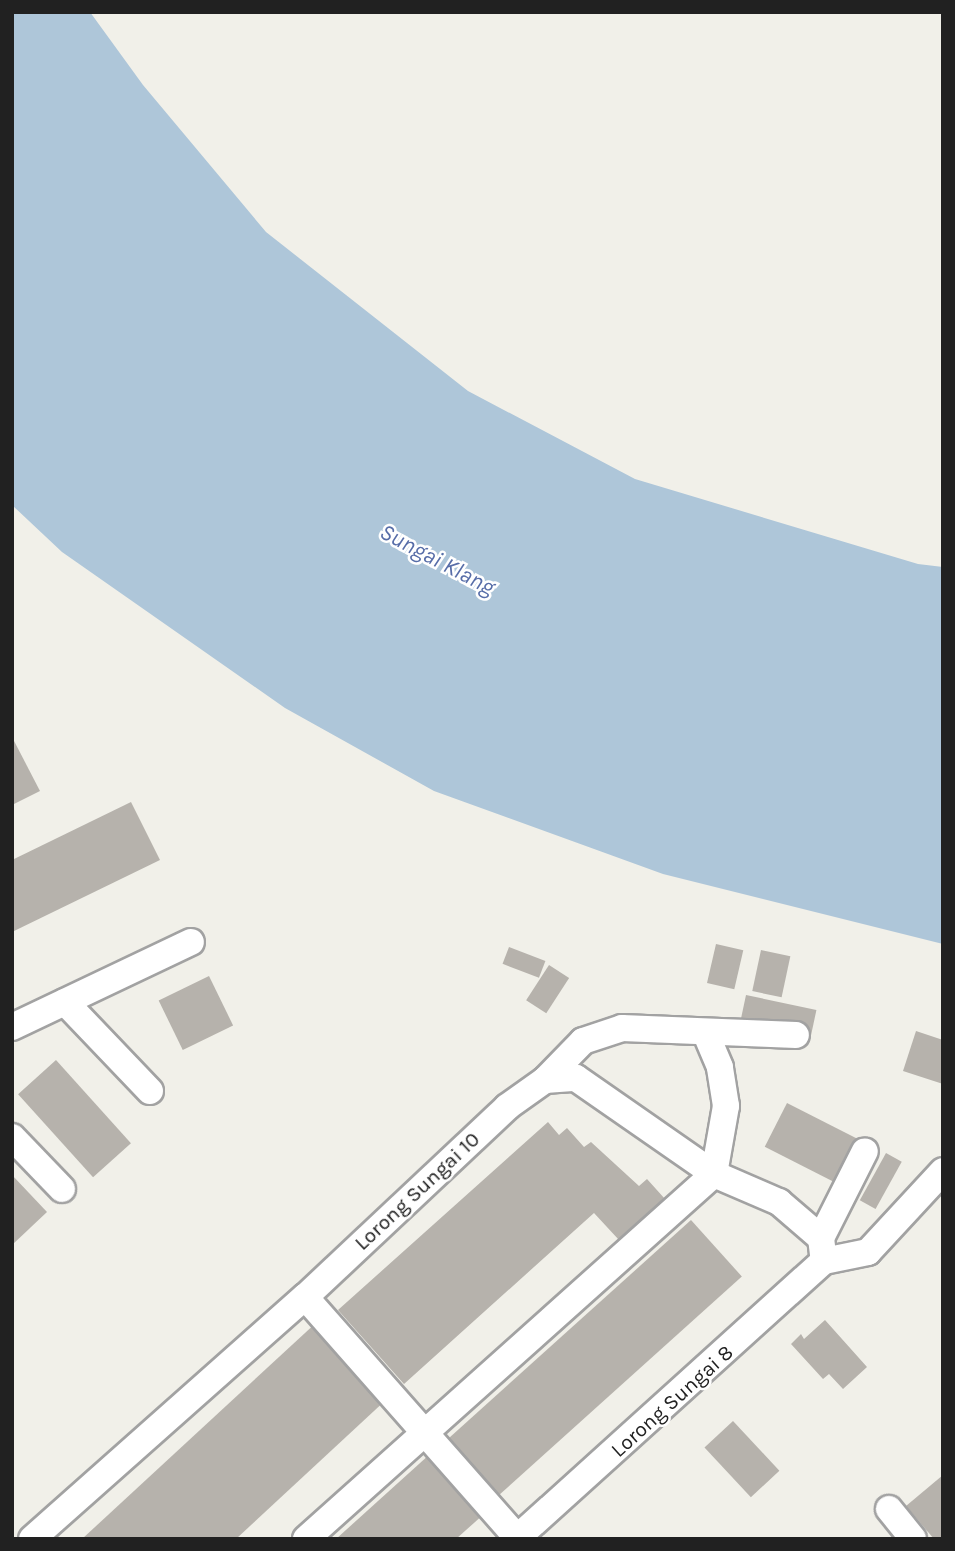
<!DOCTYPE html>
<style>
body{margin:0}
#map{position:relative;width:955px;height:1551px;overflow:hidden;background:#f1f0e9;font-family:Karla,sans-serif}
div>[style]{position:absolute}
.water>*{inset:0;background:#aec6d9}
.building>*{inset:0;background:#b6b2ac;transform-origin:0 0}
.roads{filter:drop-shadow(2px 0 #a2a2a2) drop-shadow(-2px 0 #a2a2a2) drop-shadow(0 2px #a2a2a2) drop-shadow(0 -2px #a2a2a2)}
.minor>*{height:26px;margin:-13px;padding:0 13px;transform-origin:13px;border-radius:13px;background:#fff}
span{translate:-50% -50%;white-space:nowrap;text-align:center;line-height:1.15;-webkit-text-stroke:5px #fff;paint-order:stroke}
.street-label{font-size:21px;color:#212121}
.water-label{font-size:23px;color:#576da8;font-style:italic}
.frame{position:absolute;inset:0;border:14px solid #212121;pointer-events:none}
</style>
<div id="map">
<div class="water">
<i style="clip-path:polygon(12px 12px,90px 12px,143px 85px,266px 232px,468px 391px,635px 479px,918px 564px,943px 567px,943px 944px,663px 874px,434px 791px,285px 708px,62px 552px,12px 505px)"></i>
</div>
<div class="building">
<i style="clip-path:polygon(12px 737px,40px 791px,12px 805px)"></i>
<i style="clip-path:polygon(131px 802px,160px 860px,12px 932px,12px 860px)"></i>
<i style="left:716px;top:944px;width:28px;height:40px;rotate:13deg"></i>
<i style="left:509px;top:947px;width:39px;height:18px;rotate:21deg"></i>
<i style="left:761px;top:950px;width:30px;height:42px;rotate:12deg"></i>
<i style="left:549px;top:965px;width:24px;height:42px;rotate:33deg"></i>
<i style="left:209px;top:976px;width:55px;height:56px;rotate:64deg"></i>
<i style="left:746px;top:995px;width:72px;height:29px;rotate:12deg"></i>
<i style="clip-path:polygon(916px 1031px,943px 1040px,943px 1084px,903px 1071px)"></i>
<i style="left:56px;top:1060px;width:112px;height:51px;rotate:48deg"></i>
<i style="left:787px;top:1103px;width:85px;height:49px;rotate:27deg"></i>
<i style="clip-path:polygon(548px 1122px,559px 1135px,567px 1128px,584px 1147px,591px 1142px,639px 1186px,647px 1179px,665px 1199px,619px 1240px,594px 1213px,404px 1384px,338px 1310px)"></i>
<i style="left:886px;top:1153px;width:18px;height:54px;rotate:29deg"></i>
<i style="clip-path:polygon(12px 1175px,47px 1212px,12px 1245px)"></i>
<i style="left:691px;top:1220px;width:76px;height:329px;rotate:48deg"></i>
<i style="clip-path:polygon(825px 1320px,867px 1367px,843px 1389px,829px 1374px,823px 1379px,791px 1344px,801px 1334px,804px 1339px)"></i>
<i style="clip-path:polygon(318px 1321px,388px 1398px,236px 1539px,82px 1539px)"></i>
<i style="left:733px;top:1421px;width:68px;height:39px;rotate:47deg"></i>
<i style="clip-path:polygon(430px 1454px,484px 1514px,456px 1539px,336px 1539px)"></i>
<i style="clip-path:polygon(943px 1475px,943px 1539px,934px 1539px,906px 1506px)"></i>
</div>
<div class="roads">
<div class="minor">
<i style="left:65px;top:1002px;width:123px;rotate:46.3deg"></i>
<i style="left:12px;top:1027px;width:198px;rotate:-25.4deg"></i>
<i style="left:545px;top:1080px;width:54px;rotate:-45.7deg"></i>
<i style="left:583px;top:1041px;width:41px;rotate:-18.4deg"></i>
<i style="left:622px;top:1028px;width:174px;rotate:2.3deg"></i>
<i style="left:12px;top:1137px;width:72px;rotate:46.1deg"></i>
<i style="left:821px;top:1238px;width:97px;rotate:-63.2deg"></i>
<i style="left:824px;top:1261px;width:45px;rotate:-11.6deg"></i>
<i style="left:868px;top:1252px;width:110px;rotate:-47.2deg"></i>
<i style="left:305px;top:1297px;width:322px;rotate:48.6deg"></i>
<i style="left:889px;top:1509px;width:38px;rotate:51deg"></i>
<i style="left:32px;top:1539px;width:365px;rotate:-41.6deg"></i>
<i style="left:305px;top:1297px;width:277px;rotate:-43.2deg"></i>
<i style="left:507px;top:1107px;width:47px;rotate:-35.4deg"></i>
<i style="left:545px;top:1080px;width:31px;rotate:-4deg"></i>
<i style="left:576px;top:1078px;width:168px;rotate:34.8deg"></i>
<i style="left:714px;top:1174px;width:71px;rotate:23.3deg"></i>
<i style="left:779px;top:1202px;width:55px;rotate:40.6deg"></i>
<i style="left:821px;top:1238px;width:23px;rotate:83deg"></i>
<i style="left:306px;top:1539px;width:547px;rotate:-41.82deg"></i>
<i style="left:714px;top:1174px;width:69px;rotate:-80deg"></i>
<i style="left:726px;top:1106px;width:39px;rotate:-99deg"></i>
<i style="left:720px;top:1067px;width:38px;rotate:-113deg"></i>
<i style="left:516px;top:1539px;width:415px;rotate:-42.1deg"></i>
</div>
</div>
<div class="street-label">
<span style="left:417px;top:1191px;rotate:-43deg">Lorong Sungai 10</span>
<span style="left:672px;top:1401px;rotate:-42deg">Lorong Sungai 8</span>
</div>
<div class="water-label">
<span style="left:437px;top:560px;rotate:28deg">Sungai Klang</span>
</div>
<div class="frame"></div>
</div>
